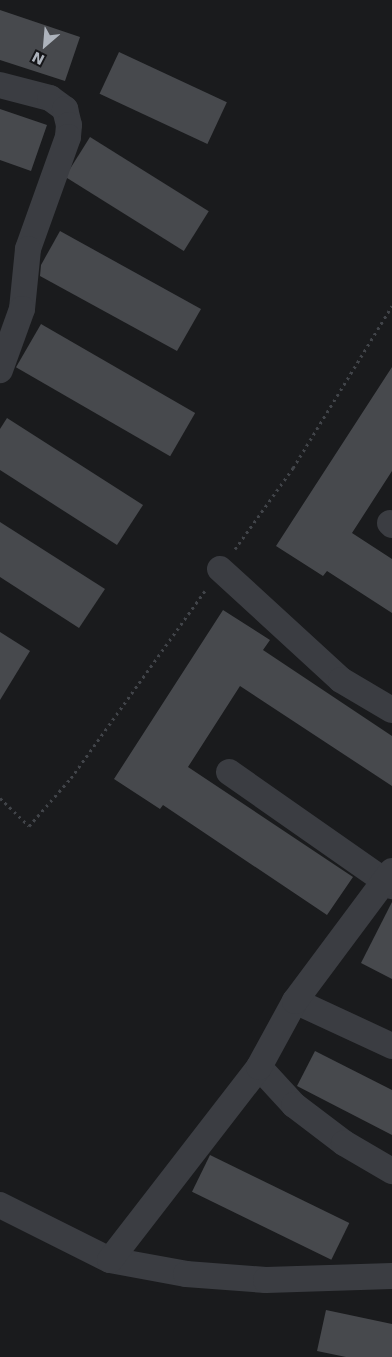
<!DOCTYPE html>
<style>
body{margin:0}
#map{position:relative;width:392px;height:1357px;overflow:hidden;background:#1a1b1d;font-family:"DejaVu Sans",sans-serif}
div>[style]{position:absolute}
.building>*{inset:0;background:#47494d;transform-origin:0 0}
.path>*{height:3px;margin-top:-1.5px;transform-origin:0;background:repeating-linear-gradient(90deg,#414449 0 2.5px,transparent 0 6.5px)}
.minor>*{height:26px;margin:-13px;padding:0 13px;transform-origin:13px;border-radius:13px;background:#3b3d42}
span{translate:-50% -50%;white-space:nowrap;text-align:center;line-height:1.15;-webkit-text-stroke:4px #151518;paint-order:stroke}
.north{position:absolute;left:20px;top:20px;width:50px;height:50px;-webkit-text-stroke:4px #151518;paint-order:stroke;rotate:207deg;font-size:14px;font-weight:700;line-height:20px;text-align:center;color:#adb3bc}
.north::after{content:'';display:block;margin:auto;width:18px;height:22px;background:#adb3bc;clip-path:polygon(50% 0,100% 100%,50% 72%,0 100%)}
</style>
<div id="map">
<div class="building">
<i style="clip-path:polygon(0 10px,80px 37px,65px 81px,0 60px)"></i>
<i style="left:119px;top:52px;width:119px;height:46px;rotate:25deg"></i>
<i style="clip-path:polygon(0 109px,47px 125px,31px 171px,0 160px)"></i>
<i style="left:90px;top:137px;width:140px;height:47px;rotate:32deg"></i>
<i style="clip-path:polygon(60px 231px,201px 309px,177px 351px,40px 276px,41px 265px)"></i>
<i style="left:41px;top:324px;width:178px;height:50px;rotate:30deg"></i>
<i style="clip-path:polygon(392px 367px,392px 471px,352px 533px,392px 559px,392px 613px,327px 571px,323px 576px,276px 546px)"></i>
<i style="clip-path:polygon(7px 418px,143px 505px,117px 545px,0 470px,0 429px)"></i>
<i style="clip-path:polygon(0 522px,105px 589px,79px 628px,0 577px)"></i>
<i style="clip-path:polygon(223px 610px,270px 640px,263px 650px,392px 736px,392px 786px,240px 686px,188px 767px,353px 877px,327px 915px,163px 805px,160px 809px,114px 779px)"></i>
<i style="clip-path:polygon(0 632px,30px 651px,0 700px)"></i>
<i style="clip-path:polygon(392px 902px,392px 979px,361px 963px)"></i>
<i style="clip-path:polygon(315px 1051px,392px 1090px,392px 1135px,297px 1086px)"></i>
<i style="left:210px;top:1155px;width:155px;height:41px;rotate:26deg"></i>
<i style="clip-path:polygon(326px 1310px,392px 1324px,392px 1357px,346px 1357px,317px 1351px)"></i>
</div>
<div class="path">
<i style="left:235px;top:549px;width:100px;rotate:-54.4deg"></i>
<i style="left:293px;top:468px;width:190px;rotate:-58.6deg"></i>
<i style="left:0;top:798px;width:40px;rotate:44deg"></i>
<i style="left:29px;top:826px;width:64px;rotate:-48.8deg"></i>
<i style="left:71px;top:778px;width:230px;rotate:-54.4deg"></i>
</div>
<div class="minor">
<i style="left:0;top:85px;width:52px;rotate:14.6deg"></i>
<i style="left:50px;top:98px;width:19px;rotate:36deg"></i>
<i style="left:65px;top:109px;width:16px;rotate:76deg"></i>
<i style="left:69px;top:125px;width:12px;rotate:95deg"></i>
<i style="left:68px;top:137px;width:119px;rotate:109.7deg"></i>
<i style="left:28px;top:249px;width:60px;rotate:95.7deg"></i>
<i style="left:22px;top:309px;width:65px;rotate:109.8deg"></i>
<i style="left:390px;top:523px;width:3px;rotate:45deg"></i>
<i style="left:220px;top:569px;width:164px;rotate:42.5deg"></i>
<i style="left:341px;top:680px;width:59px;rotate:30.5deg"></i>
<i style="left:229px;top:772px;width:199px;rotate:35deg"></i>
<i style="left:295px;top:1001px;width:107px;rotate:24.9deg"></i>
<i style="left:259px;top:1067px;width:52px;rotate:47.4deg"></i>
<i style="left:294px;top:1105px;width:63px;rotate:37.2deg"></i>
<i style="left:344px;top:1143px;width:56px;rotate:30.3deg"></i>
<i style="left:0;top:1205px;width:123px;rotate:26.6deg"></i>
<i style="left:110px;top:1260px;width:77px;rotate:10.4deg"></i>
<i style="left:186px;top:1274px;width:80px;rotate:4.3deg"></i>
<i style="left:266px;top:1280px;width:126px;rotate:-1.8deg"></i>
<i style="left:110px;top:1260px;width:244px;rotate:-52.3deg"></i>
<i style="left:259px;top:1067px;width:75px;rotate:-61.4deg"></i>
<i style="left:295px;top:1001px;width:162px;rotate:-53.3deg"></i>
</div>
<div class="north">N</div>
</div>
